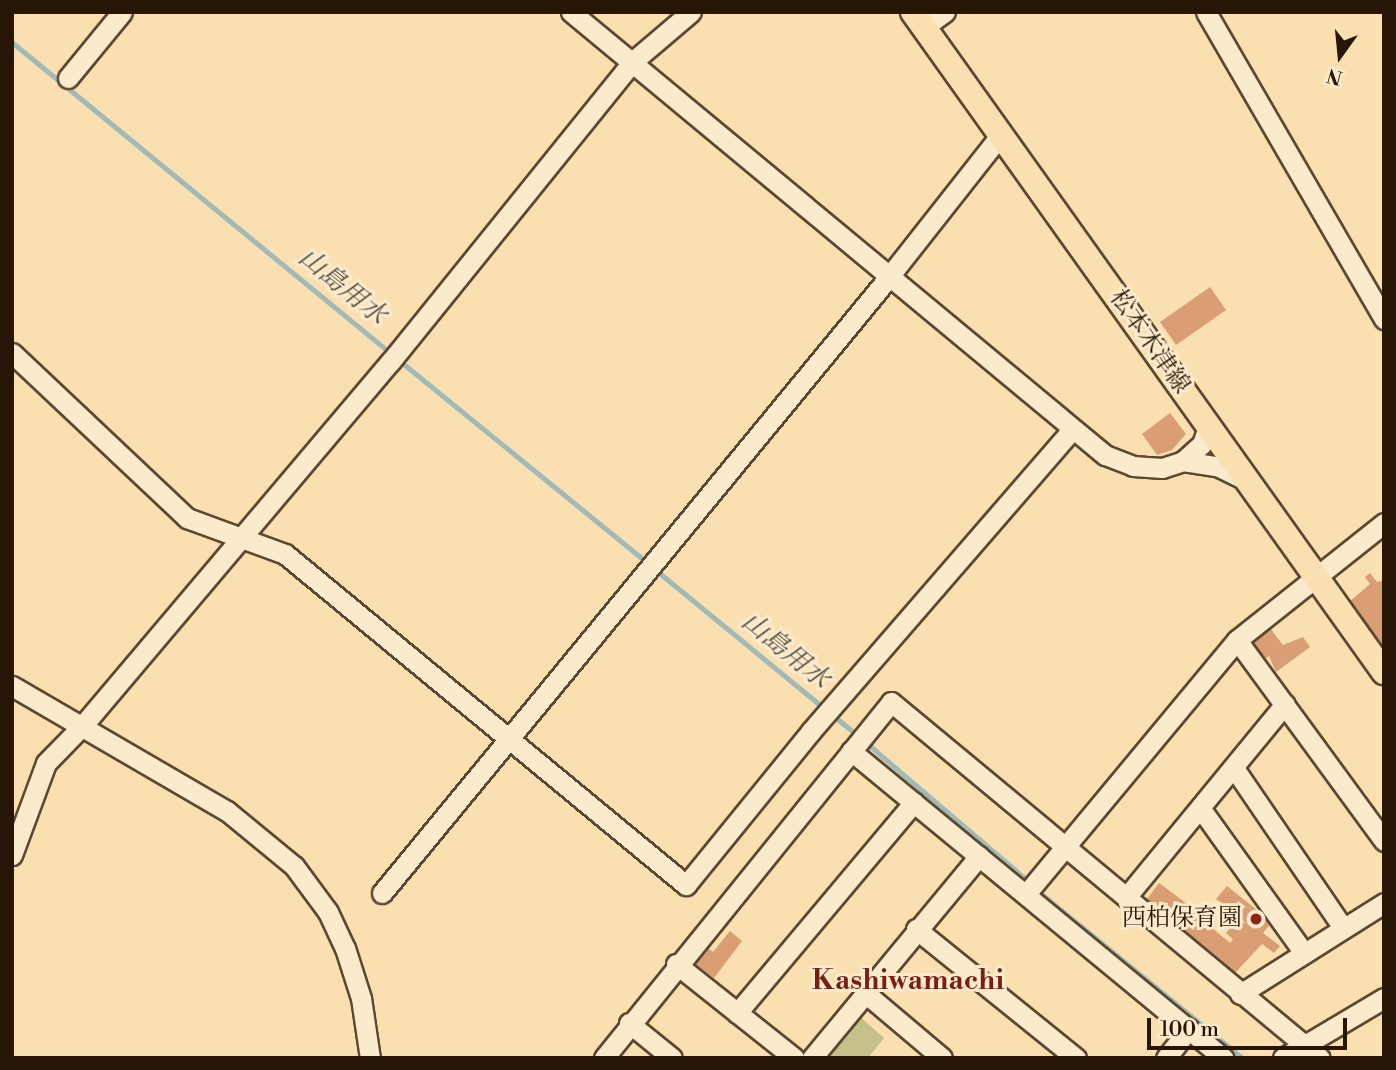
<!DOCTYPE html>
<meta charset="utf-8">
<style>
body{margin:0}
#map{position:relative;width:1396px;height:1070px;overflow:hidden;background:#fadfb1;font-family:"Libre Bodoni","Noto Serif JP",serif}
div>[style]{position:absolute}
.green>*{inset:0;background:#c4c088}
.stream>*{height:4.5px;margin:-2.25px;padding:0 2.25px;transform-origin:2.25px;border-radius:2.25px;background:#a2bab6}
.building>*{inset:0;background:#d99e73;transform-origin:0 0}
.roads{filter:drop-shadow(2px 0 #5c4830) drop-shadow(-2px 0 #5c4830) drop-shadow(0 2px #5c4830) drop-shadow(0 -2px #5c4830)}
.minor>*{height:19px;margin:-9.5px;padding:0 9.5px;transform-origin:9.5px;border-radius:9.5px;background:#fceacc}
.major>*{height:24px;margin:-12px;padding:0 12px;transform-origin:12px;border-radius:12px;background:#fadfb1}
.dots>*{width:19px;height:19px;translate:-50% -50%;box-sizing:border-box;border:4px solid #fceacc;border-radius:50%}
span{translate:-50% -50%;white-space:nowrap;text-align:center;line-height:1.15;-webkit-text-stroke:6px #fceacc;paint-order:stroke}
.street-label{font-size:24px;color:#271605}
.poi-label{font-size:24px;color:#271605}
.right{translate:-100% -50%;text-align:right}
.water-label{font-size:26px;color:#524f43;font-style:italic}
.quarter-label{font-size:28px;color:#7a1f14;font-weight:700}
.frame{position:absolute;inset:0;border:14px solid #271605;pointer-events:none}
.north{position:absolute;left:1305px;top:21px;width:70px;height:70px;-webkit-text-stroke:5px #fceacc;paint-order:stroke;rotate:195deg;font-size:19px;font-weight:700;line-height:28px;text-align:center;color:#271605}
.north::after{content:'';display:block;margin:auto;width:24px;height:32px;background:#271605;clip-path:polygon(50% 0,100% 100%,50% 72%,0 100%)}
.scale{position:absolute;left:1147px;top:1018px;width:200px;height:32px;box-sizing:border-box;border:4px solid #271605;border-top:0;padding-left:9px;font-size:21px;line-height:24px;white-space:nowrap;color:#271605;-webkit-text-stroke:5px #fceacc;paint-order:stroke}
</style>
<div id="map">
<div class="green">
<i style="clip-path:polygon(857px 1014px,884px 1038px,868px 1058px,821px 1058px)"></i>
</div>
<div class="stream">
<i style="left:12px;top:42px;width:489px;rotate:39.4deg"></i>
<i style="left:399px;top:360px;width:320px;rotate:39.2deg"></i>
<i style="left:656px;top:570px;width:217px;rotate:39.4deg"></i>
<i style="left:834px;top:716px;width:27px;rotate:39deg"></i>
<i style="left:869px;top:745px;width:208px;rotate:40.5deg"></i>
<i style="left:1038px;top:891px;width:264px;rotate:39.2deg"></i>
</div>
<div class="building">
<i style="left:1210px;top:287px;width:28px;height:61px;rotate:55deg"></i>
<i style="clip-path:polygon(1170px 413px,1186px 434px,1172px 450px,1157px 455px,1142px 434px)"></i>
<i style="clip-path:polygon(1370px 573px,1377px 582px,1384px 580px,1384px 661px,1348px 603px,1370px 584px,1365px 577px)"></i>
<i style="clip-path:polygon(1270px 628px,1283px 645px,1303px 637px,1310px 647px,1276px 672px,1269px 656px,1265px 659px,1252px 640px)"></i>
<i style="clip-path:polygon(1159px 883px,1214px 924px,1211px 927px,1230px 943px,1233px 939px,1226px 933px,1237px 920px,1247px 924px,1216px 899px,1227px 886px,1272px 922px,1263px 933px,1280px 946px,1274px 953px,1262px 944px,1236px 972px,1227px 969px,1147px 899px)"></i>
<i style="clip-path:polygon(730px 931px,742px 941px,714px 978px,692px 961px,702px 943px,713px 952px)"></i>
</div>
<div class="roads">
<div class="minor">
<i style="left:571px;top:12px;width:694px;rotate:39.68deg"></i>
<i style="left:1105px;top:455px;width:30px;rotate:21deg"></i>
<i style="left:1133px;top:466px;width:29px;rotate:4deg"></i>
<i style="left:1162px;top:468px;width:22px;rotate:-18deg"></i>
<i style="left:1183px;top:461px;width:25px;rotate:-42deg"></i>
<i style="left:1202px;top:444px;width:18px;rotate:-71deg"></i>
<i style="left:1206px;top:12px;width:355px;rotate:59.9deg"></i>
<i style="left:924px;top:27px;width:26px;rotate:-36deg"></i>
<i style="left:68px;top:78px;width:85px;rotate:-50.7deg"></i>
<i style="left:12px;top:353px;width:241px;rotate:43.3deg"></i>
<i style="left:187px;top:518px;width:104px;rotate:20.2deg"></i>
<i style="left:285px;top:554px;width:520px;rotate:39.54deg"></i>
<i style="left:686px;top:885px;width:198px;rotate:-50.9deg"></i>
<i style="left:811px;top:731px;width:398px;rotate:-49.1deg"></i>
<i style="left:1183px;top:461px;width:36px;rotate:9deg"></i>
<i style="left:1219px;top:467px;width:30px;rotate:26deg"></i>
<i style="left:1237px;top:640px;width:249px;rotate:53.8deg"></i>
<i style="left:12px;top:686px;width:249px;rotate:30.2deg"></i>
<i style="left:227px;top:811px;width:87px;rotate:39.4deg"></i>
<i style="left:294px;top:866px;width:57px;rotate:53.5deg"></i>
<i style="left:328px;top:912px;width:40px;rotate:65deg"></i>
<i style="left:345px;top:948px;width:52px;rotate:72.3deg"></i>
<i style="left:361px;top:998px;width:61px;rotate:81.5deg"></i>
<i style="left:851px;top:751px;width:483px;rotate:39.5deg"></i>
<i style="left:1234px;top:768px;width:194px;rotate:55.7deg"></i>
<i style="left:1201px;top:809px;width:177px;rotate:54.4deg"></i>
<i style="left:12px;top:855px;width:98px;rotate:-69.7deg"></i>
<i style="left:46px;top:763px;width:54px;rotate:-45.7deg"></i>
<i style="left:84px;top:724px;width:475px;rotate:-49.8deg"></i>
<i style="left:391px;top:361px;width:384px;rotate:-51.1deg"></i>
<i style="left:632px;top:62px;width:77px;rotate:-40.3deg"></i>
<i style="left:382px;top:893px;width:796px;rotate:-50.55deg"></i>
<i style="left:888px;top:278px;width:184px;rotate:-51.8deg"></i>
<i style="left:1026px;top:894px;width:330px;rotate:-50.3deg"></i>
<i style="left:1237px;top:640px;width:188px;rotate:-38.5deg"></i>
<i style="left:1128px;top:895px;width:247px;rotate:-50.6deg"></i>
<i style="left:916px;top:929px;width:206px;rotate:38.9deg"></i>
<i style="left:676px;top:964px;width:151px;rotate:38.5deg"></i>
<i style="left:864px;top:992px;width:102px;rotate:40.2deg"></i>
<i style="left:1240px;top:994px;width:170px;rotate:-32.3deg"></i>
<i style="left:737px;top:1013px;width:275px;rotate:-50deg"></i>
<i style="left:629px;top:1023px;width:55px;rotate:39.1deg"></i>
<i style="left:604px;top:1058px;width:457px;rotate:-51.1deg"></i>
<i style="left:891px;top:702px;width:557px;rotate:39.69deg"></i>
<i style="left:812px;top:1058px;width:262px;rotate:-50.4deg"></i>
<i style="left:1166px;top:1058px;width:37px;rotate:-52deg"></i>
<i style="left:1283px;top:1058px;width:117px;rotate:-30.7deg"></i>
</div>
<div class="major">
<i style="left:913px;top:12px;width:811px;rotate:54.49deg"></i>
</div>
</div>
<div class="dots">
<i style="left:1256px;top:919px;background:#8f2418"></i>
</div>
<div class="street-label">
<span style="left:1149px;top:342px;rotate:55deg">松本木津線</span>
</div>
<div class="poi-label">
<span class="right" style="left:1242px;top:919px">西柏保育園</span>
</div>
<div class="water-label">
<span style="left:342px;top:287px;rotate:39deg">山島用水</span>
<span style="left:785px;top:651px;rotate:39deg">山島用水</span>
</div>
<div class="quarter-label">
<span style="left:908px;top:981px">Kashiwamachi</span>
</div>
<div class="frame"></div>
<div class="north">N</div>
<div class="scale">100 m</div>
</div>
